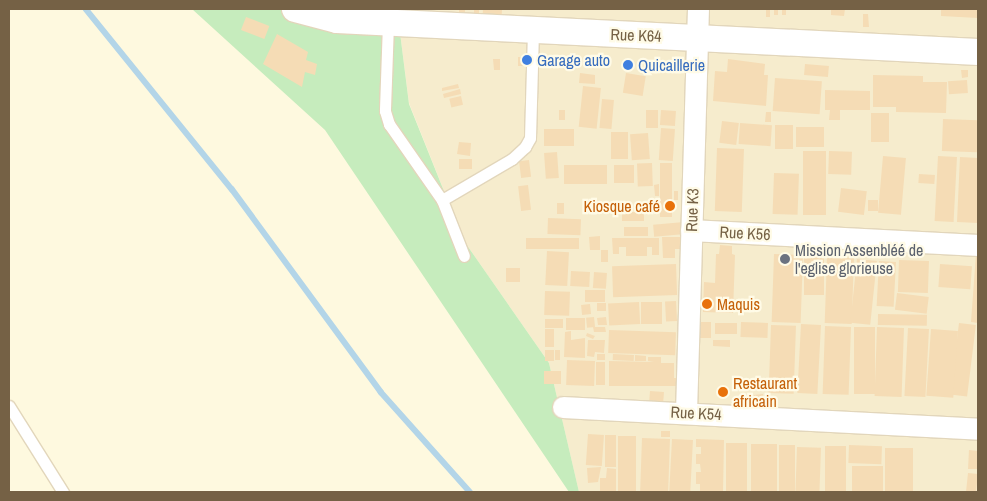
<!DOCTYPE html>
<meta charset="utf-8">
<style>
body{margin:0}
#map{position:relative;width:987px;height:501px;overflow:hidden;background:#fef9df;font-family:"Archivo Narrow",sans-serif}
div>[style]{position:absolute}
.residential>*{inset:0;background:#f6eccd}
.green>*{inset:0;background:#c6ecbd}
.stream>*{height:5.5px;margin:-2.75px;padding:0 2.75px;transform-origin:2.75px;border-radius:2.75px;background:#b3d5e8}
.building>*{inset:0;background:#f5dcb5;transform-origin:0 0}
.roads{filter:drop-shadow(1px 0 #e2d6bb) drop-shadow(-1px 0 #e2d6bb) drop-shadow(0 1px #e2d6bb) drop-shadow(0 -1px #e2d6bb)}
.service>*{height:11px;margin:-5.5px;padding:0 5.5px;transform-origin:5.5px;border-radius:5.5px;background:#fff}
.minor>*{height:21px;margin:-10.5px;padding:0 10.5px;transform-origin:10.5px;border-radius:10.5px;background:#fff}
.tertiary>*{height:26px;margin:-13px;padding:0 13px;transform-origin:13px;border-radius:13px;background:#fff}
.dots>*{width:14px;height:14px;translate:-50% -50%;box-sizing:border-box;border:2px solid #fffbe7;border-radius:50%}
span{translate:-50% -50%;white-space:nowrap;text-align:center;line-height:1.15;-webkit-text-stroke:4.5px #fffbe7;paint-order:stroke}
.street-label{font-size:16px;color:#756145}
.shop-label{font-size:16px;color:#366cbe}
.left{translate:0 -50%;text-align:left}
.food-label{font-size:16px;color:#c56008}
.right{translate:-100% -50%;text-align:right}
.worship-label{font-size:16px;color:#5b616d}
.frame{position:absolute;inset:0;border:10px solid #756145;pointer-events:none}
</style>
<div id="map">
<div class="residential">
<i style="clip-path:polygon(397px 9px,978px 9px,978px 492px,579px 492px,549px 363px,464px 241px,409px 103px)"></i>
</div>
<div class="green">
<i style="clip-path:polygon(192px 9px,397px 9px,409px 104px,464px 241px,549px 363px,579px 492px,569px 492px,325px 130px)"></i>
</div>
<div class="stream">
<i style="left:86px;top:9px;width:232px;rotate:51deg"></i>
<i style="left:232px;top:189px;width:252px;rotate:53.7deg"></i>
<i style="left:381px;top:392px;width:134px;rotate:48.3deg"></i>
</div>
<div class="building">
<i style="left:459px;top:9px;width:6px;height:4px"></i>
<i style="left:474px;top:9px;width:5px;height:8px"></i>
<i style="left:483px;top:9px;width:19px;height:8px;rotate:3deg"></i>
<i style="left:766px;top:9px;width:4px;height:8px"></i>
<i style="left:774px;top:9px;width:4px;height:6px"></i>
<i style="left:782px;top:9px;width:4px;height:6px"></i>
<i style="clip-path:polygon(831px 9px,845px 9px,844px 16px,831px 15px)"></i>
<i style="clip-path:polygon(941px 9px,978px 9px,978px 18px,941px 16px)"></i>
<i style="clip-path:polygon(863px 14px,868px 14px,869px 27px,863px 27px)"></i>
<i style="left:246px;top:17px;width:25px;height:14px;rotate:21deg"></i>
<i style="clip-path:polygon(277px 34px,308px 52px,306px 60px,317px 64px,315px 75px,305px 72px,302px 87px,263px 64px)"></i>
<i style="left:518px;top:57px;width:13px;height:9px"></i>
<i style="clip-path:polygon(493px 59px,500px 59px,500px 70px,494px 70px)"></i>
<i style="clip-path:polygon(728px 59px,765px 64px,764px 75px,768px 75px,766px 106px,713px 101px,715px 71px,727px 72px)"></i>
<i style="left:805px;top:64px;width:24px;height:11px;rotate:5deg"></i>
<i style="clip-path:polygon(961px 70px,968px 70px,968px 77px,962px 78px)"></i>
<i style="clip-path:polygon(580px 73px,595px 75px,595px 84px,579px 83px)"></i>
<i style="left:626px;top:73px;width:20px;height:20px;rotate:9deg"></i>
<i style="clip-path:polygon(873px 75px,923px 76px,923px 82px,947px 82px,946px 113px,896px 112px,896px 107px,873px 107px)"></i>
<i style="left:775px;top:78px;width:47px;height:33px;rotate:4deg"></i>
<i style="left:967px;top:80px;width:13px;height:19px;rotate:86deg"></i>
<i style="clip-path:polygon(458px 84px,459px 88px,442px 91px,442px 88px)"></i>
<i style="left:583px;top:86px;width:18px;height:41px;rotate:6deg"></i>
<i style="clip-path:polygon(460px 89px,461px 94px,444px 98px,443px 94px)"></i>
<i style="clip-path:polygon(825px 90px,870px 91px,870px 110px,840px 110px,840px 120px,829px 120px,830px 110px,825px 110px)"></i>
<i style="left:461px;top:96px;width:9px;height:12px;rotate:77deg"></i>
<i style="left:602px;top:99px;width:12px;height:29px;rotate:5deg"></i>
<i style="left:559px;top:110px;width:6px;height:10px"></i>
<i style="left:646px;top:110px;width:12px;height:18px"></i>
<i style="left:661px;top:110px;width:15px;height:15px;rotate:4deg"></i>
<i style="clip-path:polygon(766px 112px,771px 112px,771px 122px,765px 122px)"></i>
<i style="left:871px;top:113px;width:18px;height:29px"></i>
<i style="left:943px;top:119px;width:35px;height:32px;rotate:2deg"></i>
<i style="left:722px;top:121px;width:17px;height:22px;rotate:7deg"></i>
<i style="left:740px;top:123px;width:32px;height:21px;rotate:4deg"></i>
<i style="left:775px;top:125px;width:18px;height:24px"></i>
<i style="left:796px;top:127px;width:28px;height:20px"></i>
<i style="left:661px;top:128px;width:14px;height:32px;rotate:4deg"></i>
<i style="left:544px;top:129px;width:30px;height:17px"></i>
<i style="left:611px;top:132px;width:17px;height:27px"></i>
<i style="left:648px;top:133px;width:26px;height:18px;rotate:86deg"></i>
<i style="clip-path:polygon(459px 142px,471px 143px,470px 156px,457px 154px)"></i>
<i style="left:717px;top:148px;width:27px;height:63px;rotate:2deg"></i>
<i style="left:803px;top:151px;width:23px;height:64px"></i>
<i style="left:829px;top:151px;width:23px;height:23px;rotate:2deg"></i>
<i style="left:557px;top:152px;width:26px;height:13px;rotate:86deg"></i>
<i style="left:883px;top:156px;width:23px;height:57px;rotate:5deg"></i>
<i style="left:938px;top:156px;width:19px;height:65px;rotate:3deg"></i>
<i style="clip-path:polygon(960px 157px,978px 158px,978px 223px,957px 222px)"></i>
<i style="left:459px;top:159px;width:13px;height:10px"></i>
<i style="left:529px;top:160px;width:17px;height:10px;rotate:83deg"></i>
<i style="left:652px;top:163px;width:23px;height:15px;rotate:88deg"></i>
<i style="left:660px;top:163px;width:12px;height:54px"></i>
<i style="left:564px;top:165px;width:43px;height:19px"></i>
<i style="left:614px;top:165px;width:20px;height:18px"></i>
<i style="left:774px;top:173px;width:25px;height:41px;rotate:2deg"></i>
<i style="left:919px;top:174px;width:16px;height:9px;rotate:4deg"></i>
<i style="clip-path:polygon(659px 184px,659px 196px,655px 196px,654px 185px)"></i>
<i style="left:528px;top:185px;width:25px;height:10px;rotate:83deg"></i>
<i style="left:841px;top:188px;width:26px;height:24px;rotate:7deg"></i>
<i style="left:674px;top:191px;width:4px;height:9px"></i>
<i style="left:868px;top:200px;width:10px;height:11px"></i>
<i style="left:557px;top:203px;width:7px;height:11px"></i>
<i style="left:622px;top:212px;width:22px;height:9px"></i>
<i style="left:548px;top:218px;width:33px;height:16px;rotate:2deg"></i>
<i style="left:684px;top:222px;width:12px;height:31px;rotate:85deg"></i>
<i style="left:624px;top:227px;width:24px;height:9px"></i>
<i style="clip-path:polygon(600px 236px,600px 250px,590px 250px,589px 237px)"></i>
<i style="clip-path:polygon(662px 237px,685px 237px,686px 249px,675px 249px,675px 258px,663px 258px)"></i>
<i style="left:526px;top:238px;width:53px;height:11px"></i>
<i style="clip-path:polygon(612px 238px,659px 238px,659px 255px,652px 255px,652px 247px,647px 247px,647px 256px,626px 256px,626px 247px,619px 247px,619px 254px,613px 254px)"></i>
<i style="clip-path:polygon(720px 245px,732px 246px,732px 254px,735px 255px,733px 313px,703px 312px,704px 282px,715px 283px,716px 254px,719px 254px)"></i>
<i style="left:601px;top:250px;width:7px;height:12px"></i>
<i style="left:547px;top:251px;width:22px;height:34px;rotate:3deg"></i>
<i style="left:774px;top:254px;width:29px;height:68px;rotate:2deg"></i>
<i style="clip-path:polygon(976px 254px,978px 254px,978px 323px,971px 322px)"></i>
<i style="left:804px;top:255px;width:20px;height:40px"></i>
<i style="left:827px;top:257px;width:27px;height:66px;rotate:2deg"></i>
<i style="left:857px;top:259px;width:20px;height:64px;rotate:6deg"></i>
<i style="left:899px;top:260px;width:30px;height:32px;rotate:2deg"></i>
<i style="left:879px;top:261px;width:17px;height:45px;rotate:3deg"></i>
<i style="left:676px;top:264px;width:31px;height:64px;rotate:88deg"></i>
<i style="left:940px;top:264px;width:32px;height:23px;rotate:4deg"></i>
<i style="left:506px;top:268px;width:14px;height:14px"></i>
<i style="left:571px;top:271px;width:19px;height:15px;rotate:3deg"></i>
<i style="left:594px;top:272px;width:13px;height:16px;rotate:4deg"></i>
<i style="left:585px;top:290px;width:20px;height:12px"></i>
<i style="left:545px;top:291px;width:25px;height:24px;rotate:2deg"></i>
<i style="left:897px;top:293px;width:32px;height:17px;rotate:7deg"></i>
<i style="left:676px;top:301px;width:20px;height:11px;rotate:87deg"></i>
<i style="left:639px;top:302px;width:22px;height:31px;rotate:87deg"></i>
<i style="left:641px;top:302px;width:21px;height:22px"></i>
<i style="left:597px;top:303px;width:9px;height:8px"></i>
<i style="left:590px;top:304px;width:10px;height:9px;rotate:84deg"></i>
<i style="left:878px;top:314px;width:49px;height:11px;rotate:1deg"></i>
<i style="left:594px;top:317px;width:10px;height:8px;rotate:84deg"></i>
<i style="clip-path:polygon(606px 317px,607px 325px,598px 325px,597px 318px)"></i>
<i style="left:566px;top:318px;width:19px;height:12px"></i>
<i style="left:545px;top:319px;width:18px;height:9px"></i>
<i style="left:699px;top:322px;width:12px;height:16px"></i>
<i style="left:741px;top:322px;width:27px;height:15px;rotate:2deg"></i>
<i style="left:715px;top:323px;width:22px;height:11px"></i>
<i style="left:959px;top:323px;width:17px;height:72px;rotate:7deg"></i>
<i style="left:801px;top:324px;width:20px;height:69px;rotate:3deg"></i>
<i style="left:771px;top:325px;width:25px;height:68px;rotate:2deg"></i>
<i style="left:825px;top:326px;width:26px;height:68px;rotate:2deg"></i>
<i style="clip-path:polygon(593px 327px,605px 327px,606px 332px,594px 332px)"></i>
<i style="left:854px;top:327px;width:21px;height:67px"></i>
<i style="left:877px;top:327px;width:27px;height:69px;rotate:2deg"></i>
<i style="left:908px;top:328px;width:21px;height:68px;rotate:3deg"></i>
<i style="left:545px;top:329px;width:9px;height:18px"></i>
<i style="left:931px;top:329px;width:27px;height:67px;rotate:4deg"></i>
<i style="left:609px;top:330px;width:67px;height:23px;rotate:2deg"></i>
<i style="clip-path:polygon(571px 331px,571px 340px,585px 338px,585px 358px,564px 357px,565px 332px)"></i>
<i style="clip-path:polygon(587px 333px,595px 336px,593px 339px,586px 336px)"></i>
<i style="clip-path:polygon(588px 340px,605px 340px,604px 353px,595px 352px,594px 357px,587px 356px)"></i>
<i style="clip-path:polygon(713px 340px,730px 340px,730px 347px,713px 346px)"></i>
<i style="left:545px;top:350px;width:9px;height:11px"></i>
<i style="left:555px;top:350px;width:5px;height:10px"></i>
<i style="left:597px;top:354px;width:8px;height:6px"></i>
<i style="left:613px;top:354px;width:21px;height:6px;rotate:3deg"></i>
<i style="clip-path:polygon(635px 355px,646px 356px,646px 361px,635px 361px)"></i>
<i style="clip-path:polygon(648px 357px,661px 357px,661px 363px,674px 363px,674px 378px,680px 378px,680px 386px,609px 386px,609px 361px,654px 362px,648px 361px)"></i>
<i style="left:567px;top:360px;width:28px;height:25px;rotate:2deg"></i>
<i style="left:596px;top:362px;width:9px;height:23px"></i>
<i style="left:544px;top:371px;width:17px;height:13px"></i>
<i style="left:650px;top:391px;width:14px;height:11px;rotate:4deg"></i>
<i style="clip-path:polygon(763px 394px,763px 406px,755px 406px,754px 395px)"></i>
<i style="left:661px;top:431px;width:9px;height:6px"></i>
<i style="left:588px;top:434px;width:16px;height:31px;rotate:4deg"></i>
<i style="left:605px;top:435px;width:11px;height:32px"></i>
<i style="left:618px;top:436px;width:18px;height:56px"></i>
<i style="left:642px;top:438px;width:28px;height:54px;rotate:2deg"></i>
<i style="left:672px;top:439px;width:21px;height:53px;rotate:3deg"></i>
<i style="clip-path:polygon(696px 439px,724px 440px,723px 492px,700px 492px,700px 484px,696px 484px,696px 472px,701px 472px,700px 464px,696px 464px,696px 454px,701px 454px,701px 447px,696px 447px)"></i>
<i style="left:726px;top:443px;width:21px;height:49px"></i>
<i style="left:751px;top:444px;width:26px;height:48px"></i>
<i style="left:779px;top:445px;width:16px;height:47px"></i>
<i style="left:849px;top:445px;width:33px;height:18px;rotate:2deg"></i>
<i style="left:825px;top:446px;width:21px;height:45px"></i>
<i style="left:797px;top:447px;width:24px;height:45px;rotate:2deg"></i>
<i style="left:885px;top:448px;width:28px;height:44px"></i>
<i style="clip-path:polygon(969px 450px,978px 451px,978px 469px,968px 469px)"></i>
<i style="left:852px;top:466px;width:31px;height:26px"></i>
<i style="clip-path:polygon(601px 467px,598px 482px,588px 483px,587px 468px)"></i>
<i style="clip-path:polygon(607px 468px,616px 469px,616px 492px,600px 492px,600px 478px,606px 478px)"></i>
<i style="left:968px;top:473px;width:10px;height:19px;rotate:6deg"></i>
</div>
<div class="roads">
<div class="service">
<i style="left:388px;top:23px;width:88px;rotate:92deg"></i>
<i style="left:385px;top:111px;width:14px;rotate:73deg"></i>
<i style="left:389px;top:124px;width:93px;rotate:55.1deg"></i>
<i style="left:442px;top:200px;width:60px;rotate:68.6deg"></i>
<i style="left:442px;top:200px;width:81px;rotate:-30.4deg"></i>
<i style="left:512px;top:159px;width:18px;rotate:-43deg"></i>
<i style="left:525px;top:147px;width:10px;rotate:-61deg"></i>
<i style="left:530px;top:138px;width:107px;rotate:-88.4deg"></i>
<i style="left:9px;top:406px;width:102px;rotate:57.9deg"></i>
</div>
<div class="minor">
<i style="left:691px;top:230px;width:287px;rotate:3deg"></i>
<i style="left:563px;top:407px;width:416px;rotate:3deg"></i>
<i style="left:686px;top:412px;width:403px;rotate:-88.3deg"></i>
</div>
<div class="tertiary">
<i style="left:295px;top:9px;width:43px;rotate:14.7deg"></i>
<i style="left:337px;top:20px;width:642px;rotate:2.86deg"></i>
</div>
</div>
<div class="dots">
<i style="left:527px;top:60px;background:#3f7fe0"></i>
<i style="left:628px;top:65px;background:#3f7fe0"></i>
<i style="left:670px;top:206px;background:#e8710a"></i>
<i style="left:785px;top:259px;background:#6b7280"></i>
<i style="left:707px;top:304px;background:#e8710a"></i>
<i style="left:723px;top:392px;background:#e8710a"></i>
</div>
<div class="street-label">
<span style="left:636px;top:35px;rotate:2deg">Rue K64</span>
<span style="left:692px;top:210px;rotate:-88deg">Rue K3</span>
<span style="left:745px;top:233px;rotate:3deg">Rue K56</span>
<span style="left:696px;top:413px;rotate:3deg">Rue K54</span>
</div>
<div class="shop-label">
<span class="left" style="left:537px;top:60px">Garage auto</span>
<span class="left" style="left:638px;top:65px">Quicaillerie</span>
</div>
<div class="food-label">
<span class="right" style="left:660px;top:206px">Kiosque café</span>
<span class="left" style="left:717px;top:304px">Maquis</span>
<span class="left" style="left:733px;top:392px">Restaurant<br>africain</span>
</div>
<div class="worship-label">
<span class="left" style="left:795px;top:259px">Mission Assenbléé de<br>l'eglise glorieuse</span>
</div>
<div class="frame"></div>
</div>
